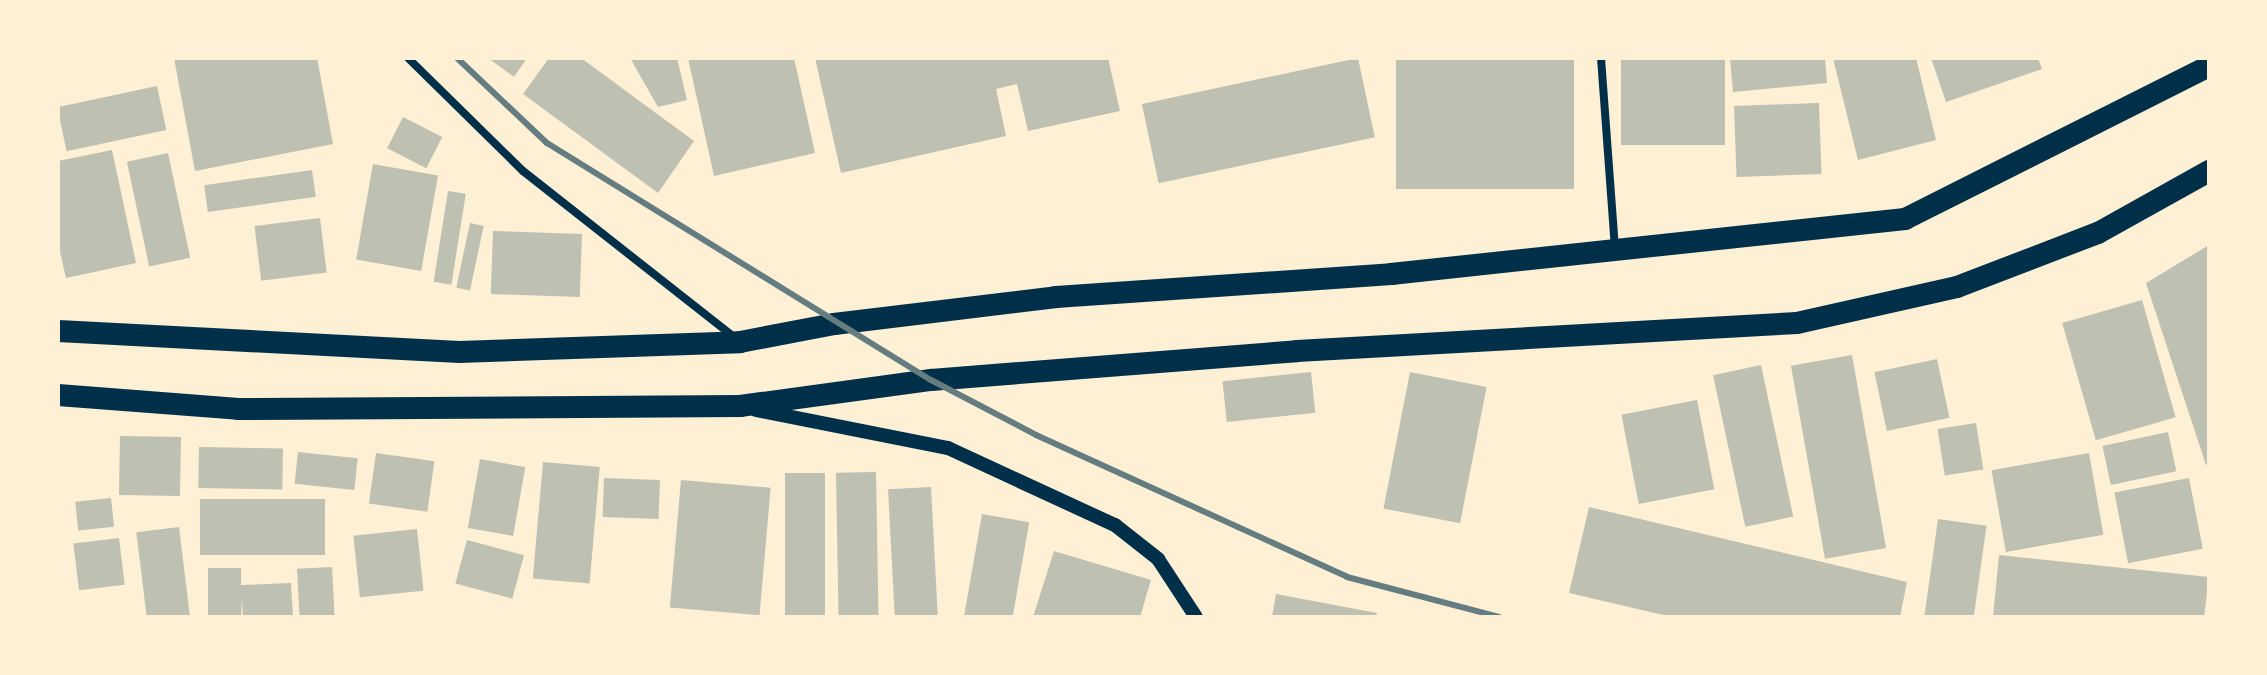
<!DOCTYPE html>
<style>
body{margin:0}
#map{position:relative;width:2267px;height:675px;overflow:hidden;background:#fdf0d5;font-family:Overpass,sans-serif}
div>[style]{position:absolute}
.building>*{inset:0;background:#bec0b2;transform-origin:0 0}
.minor>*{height:8px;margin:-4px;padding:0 4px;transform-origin:4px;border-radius:4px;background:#003049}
.tertiary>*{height:14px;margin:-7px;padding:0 7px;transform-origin:7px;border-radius:7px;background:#003049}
.trunk>*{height:22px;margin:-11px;padding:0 11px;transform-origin:11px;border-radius:11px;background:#003049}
.rail>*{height:6px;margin:-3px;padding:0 3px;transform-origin:3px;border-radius:3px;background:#657d81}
span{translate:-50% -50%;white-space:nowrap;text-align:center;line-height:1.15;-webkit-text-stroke:7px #fdf0d5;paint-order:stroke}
.frame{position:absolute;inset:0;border:60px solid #fdf0d5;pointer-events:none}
</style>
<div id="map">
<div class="building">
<i style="clip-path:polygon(174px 58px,317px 58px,333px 144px,195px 171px)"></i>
<i style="clip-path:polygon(488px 58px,527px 58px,514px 77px)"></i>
<i style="clip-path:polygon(549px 58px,581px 58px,694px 141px,658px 193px,523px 94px)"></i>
<i style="clip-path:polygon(630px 58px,677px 58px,687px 100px,658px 107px)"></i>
<i style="clip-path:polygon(688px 58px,794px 58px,815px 153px,714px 176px)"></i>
<i style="clip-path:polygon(815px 58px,1108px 58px,1120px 111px,1028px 131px,1017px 84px,996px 89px,1006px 136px,841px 173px)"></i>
<i style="left:1358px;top:58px;width:81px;height:221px;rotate:78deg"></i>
<i style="left:1396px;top:58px;width:178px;height:131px"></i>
<i style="left:1621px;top:58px;width:104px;height:87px"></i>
<i style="clip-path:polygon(1730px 58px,1825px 58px,1827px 83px,1733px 92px)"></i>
<i style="clip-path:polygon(1833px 58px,1916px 58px,1936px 140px,1858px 160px)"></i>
<i style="clip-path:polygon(1931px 58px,2038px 58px,2042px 69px,1946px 102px)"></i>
<i style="left:157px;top:86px;width:45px;height:102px;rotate:78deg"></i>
<i style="left:1819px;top:103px;width:71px;height:85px;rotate:88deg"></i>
<i style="left:403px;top:117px;width:44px;height:35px;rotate:27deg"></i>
<i style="clip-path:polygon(112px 150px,136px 263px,66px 278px,58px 243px,58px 161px)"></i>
<i style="left:168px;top:153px;width:107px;height:42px;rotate:78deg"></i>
<i style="left:373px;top:164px;width:66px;height:97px;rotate:10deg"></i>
<i style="left:312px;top:170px;width:27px;height:109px;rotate:82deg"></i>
<i style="left:448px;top:191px;width:18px;height:92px;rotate:9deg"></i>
<i style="left:320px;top:218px;width:55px;height:66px;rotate:83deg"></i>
<i style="left:470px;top:223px;width:14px;height:66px;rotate:12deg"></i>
<i style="left:493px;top:231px;width:89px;height:63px;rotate:2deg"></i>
<i style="clip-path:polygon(2209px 245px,2209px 463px,2206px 465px,2146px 283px)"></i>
<i style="left:2142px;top:300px;width:122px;height:83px;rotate:74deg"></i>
<i style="left:1852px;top:355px;width:196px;height:62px;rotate:80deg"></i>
<i style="left:1937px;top:359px;width:60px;height:64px;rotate:78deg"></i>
<i style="left:1761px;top:365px;width:155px;height:49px;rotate:78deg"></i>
<i style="left:1311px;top:372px;width:41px;height:89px;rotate:84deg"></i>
<i style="left:1410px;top:372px;width:78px;height:139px;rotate:11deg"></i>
<i style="left:1697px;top:400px;width:91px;height:77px;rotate:79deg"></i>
<i style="left:1976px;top:423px;width:47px;height:39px;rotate:81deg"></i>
<i style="left:2168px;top:432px;width:40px;height:67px;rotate:78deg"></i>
<i style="left:120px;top:436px;width:61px;height:59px;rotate:1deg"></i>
<i style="left:199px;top:447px;width:84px;height:41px;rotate:1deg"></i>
<i style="left:298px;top:452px;width:60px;height:32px;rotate:6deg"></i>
<i style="left:376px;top:453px;width:59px;height:51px;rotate:8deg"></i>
<i style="left:2089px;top:453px;width:83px;height:99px;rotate:80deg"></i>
<i style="left:480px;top:459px;width:46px;height:70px;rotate:10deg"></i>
<i style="left:543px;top:462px;width:57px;height:117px;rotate:5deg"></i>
<i style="left:876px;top:472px;width:145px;height:40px;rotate:89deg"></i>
<i style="left:785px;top:473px;width:40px;height:144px"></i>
<i style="left:604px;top:478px;width:56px;height:39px;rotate:2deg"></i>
<i style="left:2189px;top:478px;width:72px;height:76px;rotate:79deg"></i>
<i style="left:681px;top:480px;width:90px;height:128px;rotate:5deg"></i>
<i style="left:931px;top:487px;width:130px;height:43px;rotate:87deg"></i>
<i style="left:111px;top:498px;width:29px;height:36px;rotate:84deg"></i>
<i style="left:200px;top:499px;width:125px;height:56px"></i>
<i style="clip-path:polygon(1589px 507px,1907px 582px,1900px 617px,1672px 617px,1569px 593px)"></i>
<i style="left:982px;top:514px;width:48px;height:105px;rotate:10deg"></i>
<i style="left:1938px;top:519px;width:49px;height:99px;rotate:8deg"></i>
<i style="left:179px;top:527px;width:91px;height:43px;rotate:83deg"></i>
<i style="left:417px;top:529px;width:62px;height:64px;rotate:84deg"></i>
<i style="left:119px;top:538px;width:47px;height:46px;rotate:83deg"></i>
<i style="left:467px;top:540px;width:59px;height:45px;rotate:15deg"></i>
<i style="clip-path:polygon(1054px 551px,1151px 580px,1140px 617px,1033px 617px)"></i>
<i style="clip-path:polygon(1999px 555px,2209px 577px,2204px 617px,1993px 617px)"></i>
<i style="left:332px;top:567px;width:50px;height:35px;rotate:87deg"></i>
<i style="clip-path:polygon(208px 568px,241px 568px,241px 585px,291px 583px,293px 617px,243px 617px,242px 599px,241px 617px,208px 617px)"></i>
<i style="clip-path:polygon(1276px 594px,1377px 613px,1376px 617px,1272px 617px)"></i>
</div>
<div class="minor">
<i style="left:408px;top:58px;width:161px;rotate:44.5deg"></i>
<i style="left:523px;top:171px;width:270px;rotate:38.2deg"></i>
<i style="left:1601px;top:58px;width:192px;rotate:85.8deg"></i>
</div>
<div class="tertiary">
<i style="left:756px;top:410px;width:196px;rotate:11.2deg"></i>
<i style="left:948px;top:448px;width:184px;rotate:24.8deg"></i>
<i style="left:1115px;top:525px;width:55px;rotate:38.3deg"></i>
<i style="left:1158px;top:559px;width:69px;rotate:56.8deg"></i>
</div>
<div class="trunk">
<i style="left:58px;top:331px;width:402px;rotate:3deg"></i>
<i style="left:459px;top:352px;width:281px;rotate:-2deg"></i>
<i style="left:740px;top:342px;width:96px;rotate:-10.8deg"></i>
<i style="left:834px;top:324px;width:224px;rotate:-6.9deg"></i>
<i style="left:1056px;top:297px;width:336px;rotate:-3.9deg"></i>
<i style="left:1391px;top:274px;width:517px;rotate:-6.11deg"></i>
<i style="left:1905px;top:219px;width:340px;rotate:-26.7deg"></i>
<i style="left:58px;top:395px;width:181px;rotate:4.4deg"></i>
<i style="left:238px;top:409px;width:502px;rotate:-0.34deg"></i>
<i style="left:740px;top:406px;width:193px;rotate:-7.8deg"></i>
<i style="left:931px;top:380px;width:367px;rotate:-4.5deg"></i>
<i style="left:1297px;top:351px;width:501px;rotate:-3.21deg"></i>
<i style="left:1797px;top:323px;width:164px;rotate:-12.7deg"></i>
<i style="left:1957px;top:287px;width:151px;rotate:-21deg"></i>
<i style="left:2098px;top:233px;width:127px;rotate:-29.2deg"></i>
</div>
<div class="rail">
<i style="left:457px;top:58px;width:124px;rotate:43.4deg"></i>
<i style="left:547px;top:143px;width:451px;rotate:31.7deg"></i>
<i style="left:931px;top:380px;width:119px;rotate:27.6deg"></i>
<i style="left:1036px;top:435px;width:342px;rotate:24.5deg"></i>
<i style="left:1347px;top:577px;width:157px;rotate:14.7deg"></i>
</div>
<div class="frame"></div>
</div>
